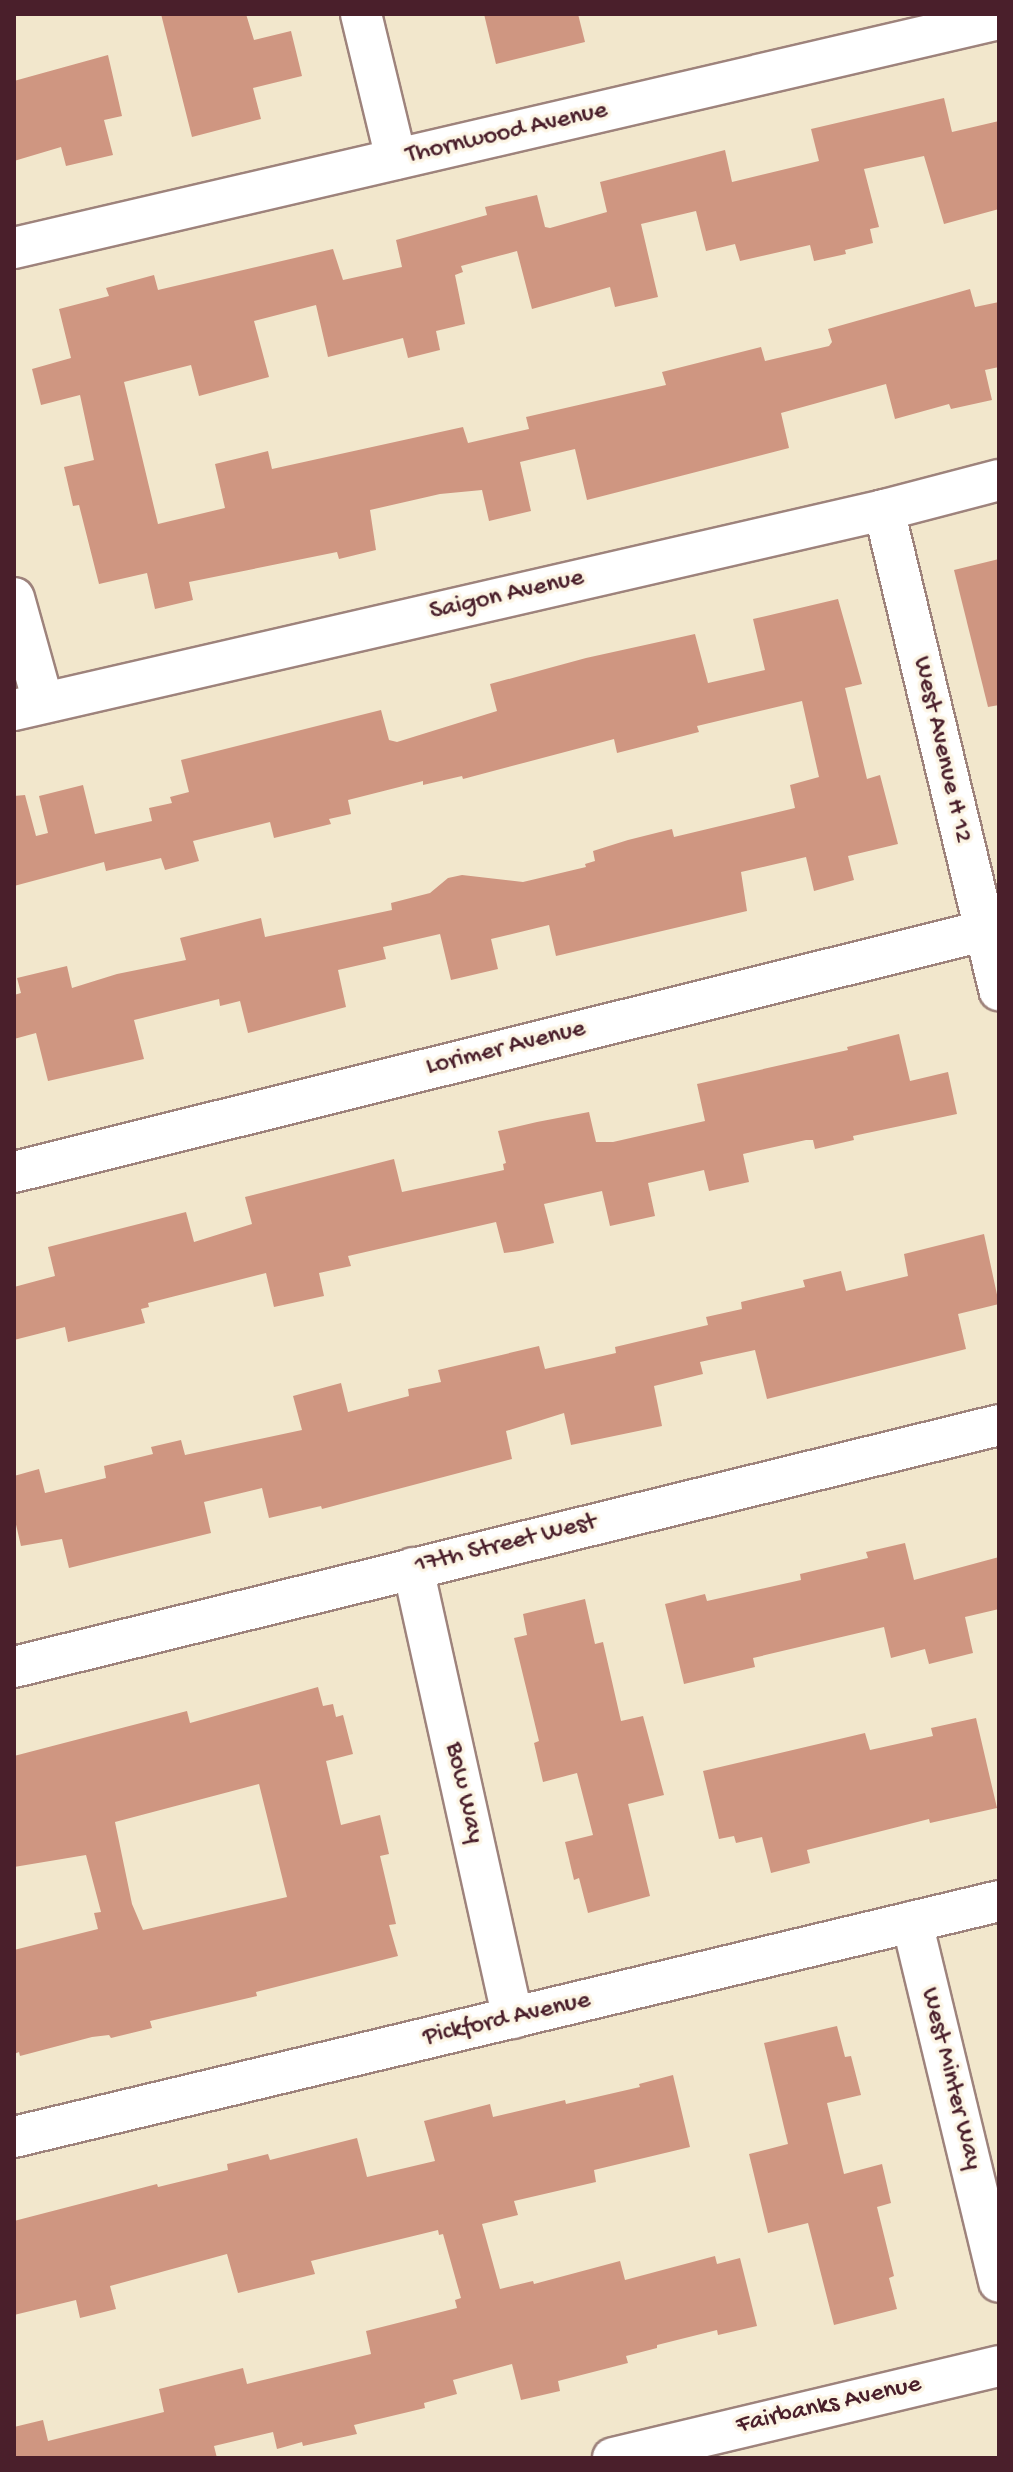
<!DOCTYPE html>
<style>
body{margin:0}
#map{position:relative;width:1013px;height:2472px;overflow:hidden;background:#f2e7cc;font-family:"Gochi Hand",sans-serif}
div>[style]{position:absolute}
.building>*{inset:0;background:#cf9681}
.roads{filter:drop-shadow(2px 0 #9e837c) drop-shadow(-2px 0 #9e837c) drop-shadow(0 2px #9e837c) drop-shadow(0 -2px #9e837c)}
.minor>*{height:40px;margin:-20px;padding:0 20px;transform-origin:20px;border-radius:20px;background:#fff}
span{translate:-50% -50%;white-space:nowrap;text-align:center;line-height:1.15;-webkit-text-stroke:7px #fcf5e5;paint-order:stroke}
.street-label{font-size:26px;color:#4a1f2b}
.frame{position:absolute;inset:0;border:16px solid #4a1f2b;pointer-events:none}
</style>
<div id="map">
<div class="building">
<i style="clip-path:polygon(161px 14px,246px 14px,254px 40px,291px 31px,302px 76px,253px 88px,261px 119px,192px 137px)"></i>
<i style="clip-path:polygon(484px 14px,578px 14px,585px 42px,496px 64px)"></i>
<i style="clip-path:polygon(108px 55px,122px 116px,104px 120px,113px 155px,66px 166px,61px 147px,14px 161px,14px 81px)"></i>
<i style="clip-path:polygon(944px 98px,952px 132px,999px 121px,999px 209px,944px 224px,924px 156px,864px 169px,879px 227px,870px 229px,873px 243px,845px 250px,846px 254px,814px 261px,810px 245px,740px 261px,735px 244px,706px 251px,696px 211px,641px 224px,658px 297px,615px 307px,610px 287px,532px 309px,517px 251px,461px 266px,463px 272px,455px 275px,465px 324px,436px 331px,440px 350px,408px 358px,403px 338px,328px 357px,316px 305px,254px 321px,269px 377px,199px 396px,191px 365px,124px 382px,158px 524px,225px 508px,215px 464px,268px 451px,272px 469px,463px 427px,468px 443px,529px 429px,526px 417px,666px 385px,662px 372px,761px 347px,765px 361px,829px 346px,832px 342px,828px 329px,970px 289px,975px 307px,999px 302px,999px 367px,985px 370px,992px 400px,951px 409px,949px 404px,895px 419px,886px 384px,781px 413px,789px 448px,634px 488px,587px 500px,575px 449px,520px 462px,531px 511px,489px 521px,482px 490px,440px 494px,370px 510px,376px 550px,339px 559px,337px 552px,189px 582px,193px 600px,155px 609px,147px 573px,99px 584px,79px 505px,73px 506px,64px 467px,94px 460px,80px 395px,41px 405px,32px 369px,71px 358px,59px 309px,109px 296px,106px 288px,154px 275px,158px 290px,333px 249px,343px 280px,402px 267px,396px 240px,487px 215px,485px 207px,537px 195px,545px 227px,550px 228px,607px 212px,600px 182px,725px 150px,732px 182px,819px 161px,811px 129px)"></i>
<i style="clip-path:polygon(999px 559px,999px 705px,988px 707px,954px 570px)"></i>
<i style="clip-path:polygon(838px 599px,862px 684px,845px 688px,867px 779px,880px 775px,898px 844px,848px 856px,854px 880px,814px 891px,806px 857px,741px 872px,747px 911px,556px 956px,549px 925px,491px 939px,498px 969px,451px 980px,440px 934px,383px 947px,386px 959px,338px 970px,346px 1007px,248px 1033px,240px 1001px,220px 1006px,219px 999px,134px 1020px,144px 1059px,48px 1081px,36px 1033px,14px 1039px,14px 995px,21px 993px,17px 978px,67px 966px,72px 988px,117px 974px,186px 960px,180px 938px,261px 918px,265px 937px,392px 910px,391px 903px,430px 893px,448px 878px,462px 875px,523px 882px,586px 867px,585px 864px,595px 861px,593px 851px,628px 840px,672px 829px,674px 837px,795px 808px,790px 785px,819px 777px,802px 701px,697px 726px,699px 732px,617px 753px,614px 739px,463px 779px,462px 776px,423px 785px,423px 781px,348px 800px,351px 814px,329px 819px,331px 824px,274px 838px,270px 822px,193px 841px,199px 861px,165px 870px,161px 858px,106px 871px,104px 862px,14px 886px,14px 796px,25px 795px,36px 836px,48px 833px,39px 796px,83px 785px,95px 834px,152px 821px,149px 808px,172px 803px,170px 797px,189px 792px,181px 760px,381px 710px,389px 740px,397px 742px,497px 711px,490px 684px,586px 658px,695px 634px,708px 683px,765px 670px,753px 619px)"></i>
<i style="clip-path:polygon(899px 1034px,910px 1081px,948px 1072px,957px 1114px,853px 1136px,854px 1140px,815px 1149px,813px 1140px,806px 1140px,743px 1154px,749px 1182px,709px 1191px,704px 1170px,648px 1183px,655px 1216px,610px 1226px,602px 1191px,544px 1204px,554px 1243px,519px 1251px,504px 1253px,496px 1222px,348px 1256px,351px 1266px,319px 1273px,324px 1296px,274px 1307px,266px 1273px,148px 1303px,149px 1307px,141px 1309px,145px 1323px,68px 1342px,65px 1327px,14px 1340px,14px 1287px,55px 1276px,48px 1247px,186px 1212px,194px 1242px,252px 1224px,245px 1197px,394px 1159px,402px 1192px,504px 1170px,503px 1164px,506px 1163px,498px 1131px,537px 1122px,589px 1112px,596px 1142px,613px 1142px,705px 1121px,697px 1084px,848px 1050px,847px 1047px)"></i>
<i style="clip-path:polygon(984px 1234px,999px 1304px,958px 1314px,966px 1349px,767px 1399px,755px 1350px,700px 1362px,703px 1374px,654px 1386px,662px 1426px,571px 1445px,564px 1413px,506px 1431px,512px 1459px,322px 1509px,321px 1506px,269px 1518px,262px 1488px,204px 1502px,211px 1533px,69px 1568px,62px 1539px,21px 1546px,14px 1516px,14px 1476px,39px 1469px,45px 1493px,106px 1478px,104px 1466px,153px 1454px,151px 1447px,181px 1440px,185px 1455px,302px 1430px,293px 1396px,341px 1383px,348px 1412px,409px 1396px,408px 1389px,441px 1382px,438px 1370px,539px 1346px,545px 1369px,616px 1353px,615px 1347px,708px 1325px,706px 1317px,742px 1309px,741px 1302px,805px 1287px,803px 1280px,841px 1271px,846px 1291px,908px 1276px,904px 1254px)"></i>
<i style="clip-path:polygon(905px 1543px,914px 1580px,999px 1557px,999px 1609px,965px 1617px,973px 1653px,929px 1664px,925px 1649px,891px 1658px,884px 1627px,753px 1658px,755px 1667px,684px 1684px,665px 1604px,705px 1594px,707px 1601px,801px 1580px,800px 1574px,868px 1558px,866px 1552px)"></i>
<i style="clip-path:polygon(585px 1599px,595px 1644px,603px 1642px,621px 1721px,643px 1716px,664px 1795px,628px 1804px,650px 1896px,588px 1913px,579px 1878px,574px 1880px,565px 1842px,593px 1835px,577px 1773px,543px 1782px,534px 1743px,539px 1741px,514px 1638px,527px 1635px,523px 1614px)"></i>
<i style="clip-path:polygon(evenodd,318px 1687px,323px 1706px,333px 1704px,336px 1717px,343px 1715px,353px 1754px,326px 1761px,341px 1825px,380px 1815px,389px 1854px,380px 1856px,396px 1924px,389px 1925px,398px 1956px,256px 1992px,257px 1996px,150px 2021px,152px 2028px,111px 2038px,109px 2035px,92px 2037px,20px 2056px,19px 2052px,14px 2054px,14px 1950px,98px 1929px,94px 1913px,101px 1912px,86px 1855px,14px 1867px,14px 1756px,187px 1711px,190px 1723px,318px 1687px,259px 1784px,287px 1897px,143px 1930px,132px 1904px,115px 1822px,259px 1784px)"></i>
<i style="clip-path:polygon(976px 1718px,997px 1808px,930px 1823px,929px 1819px,807px 1850px,810px 1863px,771px 1873px,762px 1837px,736px 1843px,734px 1836px,719px 1839px,703px 1771px,865px 1733px,870px 1750px,933px 1736px,931px 1728px)"></i>
<i style="clip-path:polygon(837px 2026px,845px 2057px,851px 2056px,861px 2095px,827px 2103px,844px 2174px,882px 2164px,891px 2203px,877px 2207px,894px 2276px,889px 2278px,897px 2309px,834px 2325px,808px 2223px,768px 2233px,749px 2154px,788px 2144px,764px 2043px)"></i>
<i style="clip-path:polygon(673px 2075px,690px 2147px,594px 2170px,596px 2182px,514px 2201px,518px 2215px,482px 2224px,500px 2289px,533px 2281px,534px 2284px,620px 2261px,625px 2280px,715px 2256px,717px 2264px,740px 2258px,757px 2326px,718px 2335px,717px 2330px,657px 2345px,657px 2348px,626px 2356px,628px 2363px,558px 2381px,560px 2391px,521px 2400px,512px 2364px,453px 2380px,457px 2394px,424px 2403px,425px 2408px,354px 2425px,357px 2434px,303px 2446px,302px 2442px,277px 2449px,273px 2432px,214px 2446px,217px 2458px,14px 2458px,14px 2427px,43px 2420px,48px 2441px,164px 2412px,159px 2389px,243px 2368px,247px 2384px,371px 2354px,366px 2331px,457px 2308px,455px 2300px,461px 2298px,443px 2234px,439px 2235px,438px 2230px,311px 2261px,315px 2274px,238px 2293px,227px 2254px,110px 2286px,116px 2309px,80px 2318px,76px 2300px,14px 2315px,14px 2221px,157px 2184px,158px 2187px,228px 2170px,227px 2164px,268px 2154px,270px 2160px,357px 2138px,367px 2177px,435px 2161px,424px 2121px,490px 2104px,493px 2117px,565px 2100px,566px 2104px,640px 2087px,639px 2084px)"></i>
</div>
<div class="roads">
<div class="minor">
<i style="left:361px;top:14px;width:149px;rotate:76.4deg"></i>
<i style="left:14px;top:248px;width:1011px;rotate:-13.09deg"></i>
<i style="left:884px;top:510px;width:494px;rotate:76.5deg"></i>
<i style="left:14px;top:598px;width:108px;rotate:74.4deg"></i>
<i style="left:14px;top:710px;width:893px;rotate:-12.95deg"></i>
<i style="left:884px;top:510px;width:119px;rotate:-14.6deg"></i>
<i style="left:14px;top:1172px;width:1015px;rotate:-13.97deg"></i>
<i style="left:413px;top:1568px;width:461px;rotate:77.5deg"></i>
<i style="left:14px;top:1667px;width:1014px;rotate:-13.8deg"></i>
<i style="left:912px;top:1922px;width:370px;rotate:76.4deg"></i>
<i style="left:14px;top:2137px;width:1013px;rotate:-13.47deg"></i>
<i style="left:613px;top:2458px;width:397px;rotate:-13.4deg"></i>
</div>
</div>
<div class="street-label">
<span style="left:507px;top:134px;rotate:-13deg">Thornwood Avenue</span>
<span style="left:507px;top:596px;rotate:-13deg">Saigon Avenue</span>
<span style="left:941px;top:750px;rotate:77deg">West Avenue H 12</span>
<span style="left:506px;top:1049px;rotate:-14deg">Lorimer Avenue</span>
<span style="left:506px;top:1545px;rotate:-14deg">17th Street West</span>
<span style="left:463px;top:1793px;rotate:77deg">Bow Way</span>
<span style="left:507px;top:2020px;rotate:-13deg">Pickford Avenue</span>
<span style="left:950px;top:2079px;rotate:76deg">West Minter Way</span>
<span style="left:829px;top:2406px;rotate:-13deg">Fairbanks Avenue</span>
</div>
<div class="frame"></div>
</div>
